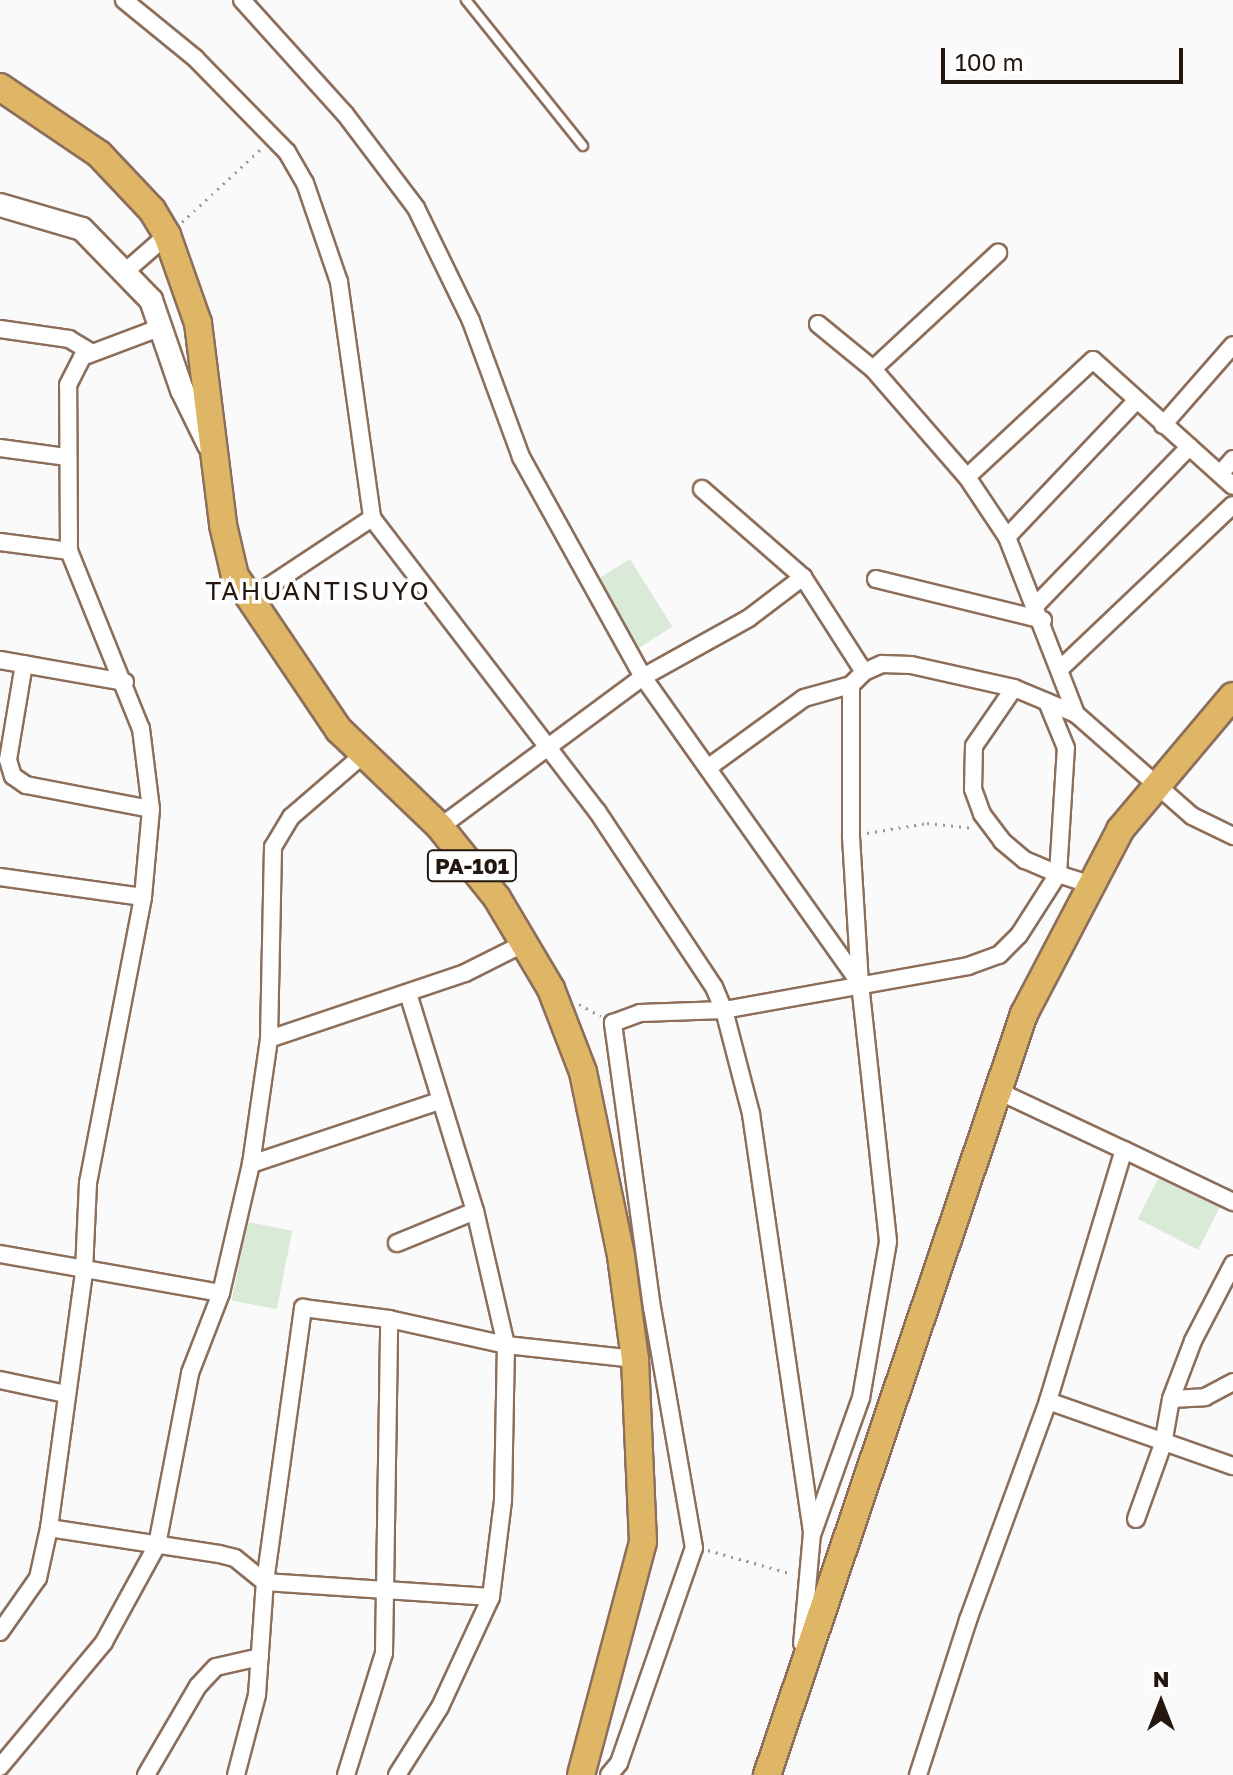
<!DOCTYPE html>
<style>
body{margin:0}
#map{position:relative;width:1233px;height:1775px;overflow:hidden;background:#fafafa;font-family:"Golos Text",sans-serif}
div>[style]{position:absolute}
.green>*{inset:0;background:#d9ebd7;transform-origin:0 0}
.path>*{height:3px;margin-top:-1.5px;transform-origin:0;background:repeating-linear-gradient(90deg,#9d9894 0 2px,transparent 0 8px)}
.roads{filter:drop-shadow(2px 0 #8c6e5a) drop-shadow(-2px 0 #8c6e5a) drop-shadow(0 2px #8c6e5a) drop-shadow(0 -2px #8c6e5a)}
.service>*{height:8px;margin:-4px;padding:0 4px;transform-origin:4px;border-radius:4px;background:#fff}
.minor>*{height:16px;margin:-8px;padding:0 8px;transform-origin:8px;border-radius:8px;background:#fff}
.tertiary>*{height:22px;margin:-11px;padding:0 11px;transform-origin:11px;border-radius:11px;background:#fff}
.primary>*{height:26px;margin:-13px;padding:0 13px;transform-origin:13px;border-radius:13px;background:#dfb566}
span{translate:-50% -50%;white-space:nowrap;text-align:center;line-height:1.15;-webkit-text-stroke:7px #fff;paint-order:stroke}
.shield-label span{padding:2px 6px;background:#fff;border:2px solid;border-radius:6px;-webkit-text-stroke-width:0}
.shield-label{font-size:22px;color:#23170f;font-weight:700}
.neighbourhood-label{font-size:26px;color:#23170f;letter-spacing:2px}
.north{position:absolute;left:1121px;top:1663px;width:80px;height:80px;-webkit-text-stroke:6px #fff;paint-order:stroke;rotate:0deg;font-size:22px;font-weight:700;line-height:32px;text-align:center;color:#23170f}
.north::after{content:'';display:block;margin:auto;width:28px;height:36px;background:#23170f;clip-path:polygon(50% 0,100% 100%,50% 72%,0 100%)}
.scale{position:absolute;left:941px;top:48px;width:242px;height:36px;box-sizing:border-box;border:4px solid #23170f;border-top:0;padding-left:10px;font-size:24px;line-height:28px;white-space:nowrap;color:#23170f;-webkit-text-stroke:6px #fff;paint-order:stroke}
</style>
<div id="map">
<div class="green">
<i style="left:630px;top:559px;width:80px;height:43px;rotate:58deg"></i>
<i style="left:1159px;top:1177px;width:68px;height:47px;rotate:27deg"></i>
<i style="left:247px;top:1222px;width:46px;height:80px;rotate:11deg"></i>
</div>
<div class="path">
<i style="left:182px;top:222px;width:109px;rotate:-42.8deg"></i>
<i style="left:867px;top:833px;width:61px;rotate:-9.5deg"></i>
<i style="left:927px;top:823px;width:47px;rotate:6.1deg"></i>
<i style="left:579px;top:1004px;width:25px;rotate:29deg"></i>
<i style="left:708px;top:1550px;width:88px;rotate:15.8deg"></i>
</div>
<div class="roads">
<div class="service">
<i style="left:466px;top:0;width:187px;rotate:51.3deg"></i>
</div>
<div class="minor">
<i style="left:124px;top:0;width:92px;rotate:39.2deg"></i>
<i style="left:195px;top:58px;width:132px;rotate:45.6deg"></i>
<i style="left:287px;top:152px;width:36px;rotate:60deg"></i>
<i style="left:305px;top:183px;width:105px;rotate:71deg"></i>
<i style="left:339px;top:282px;width:238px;rotate:82deg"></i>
<i style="left:372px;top:518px;width:369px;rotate:52.5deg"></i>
<i style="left:597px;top:811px;width:211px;rotate:56.4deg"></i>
<i style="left:714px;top:987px;width:25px;rotate:67deg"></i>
<i style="left:724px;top:1010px;width:107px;rotate:75.4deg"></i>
<i style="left:751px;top:1114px;width:423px;rotate:81.7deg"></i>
<i style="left:812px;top:1533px;width:111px;rotate:95.1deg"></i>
<i style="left:242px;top:0;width:154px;rotate:47.9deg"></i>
<i style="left:345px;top:114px;width:118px;rotate:52.9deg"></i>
<i style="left:416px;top:208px;width:126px;rotate:64deg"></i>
<i style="left:471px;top:321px;width:145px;rotate:69.8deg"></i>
<i style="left:521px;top:457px;width:252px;rotate:61deg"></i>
<i style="left:643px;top:677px;width:376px;rotate:54.7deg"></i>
<i style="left:126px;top:271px;width:55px;rotate:-41.3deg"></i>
<i style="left:818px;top:324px;width:71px;rotate:39.3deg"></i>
<i style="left:873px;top:369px;width:143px;rotate:49deg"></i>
<i style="left:967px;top:477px;width:72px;rotate:56.3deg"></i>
<i style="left:1007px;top:537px;width:190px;rotate:68.7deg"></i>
<i style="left:0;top:329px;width:70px;rotate:8.2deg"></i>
<i style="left:69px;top:339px;width:26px;rotate:31deg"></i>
<i style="left:873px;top:369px;width:171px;rotate:-42.9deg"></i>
<i style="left:1163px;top:425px;width:106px;rotate:-48.8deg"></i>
<i style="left:0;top:448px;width:68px;rotate:7.7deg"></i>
<i style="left:1220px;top:474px;width:20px;rotate:-49deg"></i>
<i style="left:967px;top:477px;width:172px;rotate:-42.9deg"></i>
<i style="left:1093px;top:360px;width:188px;rotate:42deg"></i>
<i style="left:702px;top:489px;width:134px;rotate:41.1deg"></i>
<i style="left:803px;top:577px;width:113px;rotate:57.3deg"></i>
<i style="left:1007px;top:537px;width:186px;rotate:-46.5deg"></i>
<i style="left:0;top:542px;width:70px;rotate:7.4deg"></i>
<i style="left:876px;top:579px;width:172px;rotate:13.8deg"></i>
<i style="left:248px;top:600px;width:149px;rotate:-33.5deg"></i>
<i style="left:1037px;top:604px;width:219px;rotate:-45.9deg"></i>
<i style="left:0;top:660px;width:127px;rotate:10deg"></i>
<i style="left:24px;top:664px;width:97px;rotate:99.5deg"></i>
<i style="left:8px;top:760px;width:17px;rotate:73deg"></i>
<i style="left:13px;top:776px;width:16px;rotate:35deg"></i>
<i style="left:26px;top:785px;width:127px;rotate:10.9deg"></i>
<i style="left:1060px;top:669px;width:238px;rotate:-43.5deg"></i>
<i style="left:1014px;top:688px;width:70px;rotate:124.6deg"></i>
<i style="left:974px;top:746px;width:43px;rotate:91.3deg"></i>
<i style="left:973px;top:789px;width:27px;rotate:70deg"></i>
<i style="left:982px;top:814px;width:34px;rotate:53deg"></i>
<i style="left:1002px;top:841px;width:30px;rotate:40deg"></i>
<i style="left:1025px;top:860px;width:36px;rotate:23deg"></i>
<i style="left:1058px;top:874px;width:126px;rotate:-86.4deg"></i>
<i style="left:1066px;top:748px;width:50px;rotate:-112.4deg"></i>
<i style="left:709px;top:767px;width:117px;rotate:-36deg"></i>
<i style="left:804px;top:698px;width:49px;rotate:-15.5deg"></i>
<i style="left:440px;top:827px;width:252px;rotate:-36.5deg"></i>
<i style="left:643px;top:677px;width:121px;rotate:-29.1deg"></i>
<i style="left:749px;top:618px;width:68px;rotate:-37.2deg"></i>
<i style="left:0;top:877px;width:144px;rotate:8deg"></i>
<i style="left:269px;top:1039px;width:207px;rotate:-18.6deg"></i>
<i style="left:465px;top:973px;width:65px;rotate:-26.6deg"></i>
<i style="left:1124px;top:1150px;width:121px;rotate:25.5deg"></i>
<i style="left:251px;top:1164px;width:198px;rotate:-18.5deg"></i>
<i style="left:397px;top:1243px;width:84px;rotate:-22.3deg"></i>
<i style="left:0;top:1254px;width:224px;rotate:10deg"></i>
<i style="left:1233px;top:1264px;width:87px;rotate:117.5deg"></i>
<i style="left:1193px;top:1341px;width:62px;rotate:110.8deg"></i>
<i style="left:1171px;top:1399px;width:34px;rotate:-3deg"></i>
<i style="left:1205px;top:1397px;width:32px;rotate:-28deg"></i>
<i style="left:0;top:1380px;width:67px;rotate:12deg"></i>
<i style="left:1048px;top:1401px;width:196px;rotate:19.4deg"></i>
<i style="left:1136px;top:1519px;width:80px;rotate:-70.2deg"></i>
<i style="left:1163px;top:1444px;width:46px;rotate:-79.9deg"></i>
<i style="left:49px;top:1528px;width:172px;rotate:8.7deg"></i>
<i style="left:219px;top:1554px;width:16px;rotate:14deg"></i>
<i style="left:235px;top:1558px;width:38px;rotate:39deg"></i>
<i style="left:265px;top:1582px;width:226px;rotate:3.8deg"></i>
<i style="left:813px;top:1532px;width:142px;rotate:-70.3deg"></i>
<i style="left:861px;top:1398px;width:159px;rotate:-80.2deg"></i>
<i style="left:888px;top:1241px;width:259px;rotate:-96.2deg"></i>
<i style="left:860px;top:984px;width:149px;rotate:-93.5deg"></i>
<i style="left:851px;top:835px;width:150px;rotate:-90deg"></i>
<i style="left:851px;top:685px;width:18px;rotate:-45deg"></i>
<i style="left:864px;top:672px;width:20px;rotate:-24deg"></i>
<i style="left:882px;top:664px;width:29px;rotate:2deg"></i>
<i style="left:911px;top:665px;width:106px;rotate:12.6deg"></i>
<i style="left:1014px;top:688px;width:67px;rotate:22.8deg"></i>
<i style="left:1076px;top:714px;width:154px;rotate:41.3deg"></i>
<i style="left:1192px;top:816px;width:46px;rotate:26deg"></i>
<i style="left:0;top:1632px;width:66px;rotate:-54.9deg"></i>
<i style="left:38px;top:1578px;width:51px;rotate:-77.6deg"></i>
<i style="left:49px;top:1528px;width:259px;rotate:-82.2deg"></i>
<i style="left:84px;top:1271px;width:88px;rotate:-87.4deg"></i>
<i style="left:88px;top:1183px;width:291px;rotate:-79.1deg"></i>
<i style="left:143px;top:897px;width:88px;rotate:-84.8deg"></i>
<i style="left:151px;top:809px;width:81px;rotate:-97.1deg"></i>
<i style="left:141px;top:729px;width:192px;rotate:-112deg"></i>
<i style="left:69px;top:551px;width:166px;rotate:-90.3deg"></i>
<i style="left:68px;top:385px;width:31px;rotate:-63deg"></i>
<i style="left:82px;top:357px;width:85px;rotate:-20.6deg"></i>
<i style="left:0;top:1767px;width:163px;rotate:-50.2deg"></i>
<i style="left:104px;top:1642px;width:111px;rotate:-61.3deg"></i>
<i style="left:157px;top:1545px;width:175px;rotate:-79.1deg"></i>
<i style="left:190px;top:1373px;width:86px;rotate:-68.8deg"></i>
<i style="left:221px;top:1293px;width:132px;rotate:-76.9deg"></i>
<i style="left:251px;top:1164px;width:126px;rotate:-81.8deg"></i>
<i style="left:269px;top:1039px;width:192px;rotate:-88.8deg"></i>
<i style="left:273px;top:847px;width:35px;rotate:-59deg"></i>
<i style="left:291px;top:817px;width:96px;rotate:-40.8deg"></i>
<i style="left:146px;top:1775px;width:103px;rotate:-59.7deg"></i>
<i style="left:198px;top:1686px;width:26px;rotate:-47deg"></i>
<i style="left:216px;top:1667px;width:45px;rotate:-12.8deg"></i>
<i style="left:236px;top:1775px;width:83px;rotate:-75.3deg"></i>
<i style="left:257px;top:1695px;width:113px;rotate:-86deg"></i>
<i style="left:265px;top:1582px;width:277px;rotate:-82.1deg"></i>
<i style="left:303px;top:1308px;width:87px;rotate:7.3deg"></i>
<i style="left:389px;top:1319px;width:120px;rotate:12.5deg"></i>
<i style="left:506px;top:1345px;width:130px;rotate:6.2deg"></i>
<i style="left:346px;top:1775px;width:128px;rotate:-72.7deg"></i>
<i style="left:384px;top:1653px;width:334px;rotate:-89.1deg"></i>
<i style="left:397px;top:1775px;width:80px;rotate:-57.7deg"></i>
<i style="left:440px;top:1707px;width:121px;rotate:-65.1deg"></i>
<i style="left:491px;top:1597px;width:98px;rotate:-82.9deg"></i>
<i style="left:503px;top:1500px;width:155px;rotate:-88.9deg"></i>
<i style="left:506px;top:1345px;width:138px;rotate:-103deg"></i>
<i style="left:475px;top:1211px;width:228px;rotate:-107.1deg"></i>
<i style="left:609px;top:1775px;width:16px;rotate:-50deg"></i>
<i style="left:619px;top:1763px;width:228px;rotate:-70.8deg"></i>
<i style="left:694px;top:1548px;width:244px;rotate:-99.9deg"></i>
<i style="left:652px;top:1308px;width:288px;rotate:-97.8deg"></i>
<i style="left:613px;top:1023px;width:29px;rotate:-20deg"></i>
<i style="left:640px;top:1013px;width:84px;rotate:-2deg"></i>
<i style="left:724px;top:1010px;width:248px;rotate:-10.2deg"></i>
<i style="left:968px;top:966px;width:33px;rotate:-20deg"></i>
<i style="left:999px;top:955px;width:28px;rotate:-45deg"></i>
<i style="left:1019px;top:935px;width:72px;rotate:-57.4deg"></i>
<i style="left:1058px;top:874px;width:32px;rotate:18deg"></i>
<i style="left:918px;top:1775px;width:163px;rotate:-72.1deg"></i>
<i style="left:968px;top:1620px;width:233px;rotate:-69.9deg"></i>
<i style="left:1048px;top:1401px;width:262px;rotate:-73.2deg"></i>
<i style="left:1124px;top:1150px;width:141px;rotate:-154.9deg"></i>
</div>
<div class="tertiary">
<i style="left:0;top:205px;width:85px;rotate:16.3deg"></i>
<i style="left:82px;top:229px;width:99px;rotate:45.8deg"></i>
<i style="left:151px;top:300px;width:95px;rotate:71deg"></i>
<i style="left:182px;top:390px;width:61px;rotate:63.9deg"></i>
</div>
<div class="primary">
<i style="left:0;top:87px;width:120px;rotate:34.1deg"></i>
<i style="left:99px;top:154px;width:77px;rotate:46.6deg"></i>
<i style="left:152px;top:210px;width:29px;rotate:59deg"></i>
<i style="left:167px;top:235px;width:93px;rotate:70.6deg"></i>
<i style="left:198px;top:323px;width:204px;rotate:82.9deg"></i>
<i style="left:223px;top:525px;width:52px;rotate:76.8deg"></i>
<i style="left:235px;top:576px;width:186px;rotate:56deg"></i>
<i style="left:339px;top:730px;width:140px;rotate:43.8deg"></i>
<i style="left:440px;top:827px;width:91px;rotate:51.2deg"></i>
<i style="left:497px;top:898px;width:106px;rotate:59.3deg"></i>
<i style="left:551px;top:989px;width:89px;rotate:68.9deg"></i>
<i style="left:583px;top:1072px;width:188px;rotate:78.3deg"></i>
<i style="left:621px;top:1256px;width:104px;rotate:82.3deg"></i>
<i style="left:635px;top:1359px;width:183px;rotate:87.5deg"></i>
<i style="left:643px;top:1542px;width:241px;rotate:104.9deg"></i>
<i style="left:767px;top:1775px;width:803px;rotate:-71.34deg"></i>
<i style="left:1024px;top:1014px;width:208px;rotate:-62.4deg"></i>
<i style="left:1120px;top:830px;width:175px;rotate:-49.9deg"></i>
</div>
</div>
<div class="shield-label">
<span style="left:472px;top:866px">PA-101</span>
</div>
<div class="neighbourhood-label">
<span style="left:318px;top:591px">TAHUANTISUYO</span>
</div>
<div class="north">N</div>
<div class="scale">100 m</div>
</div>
